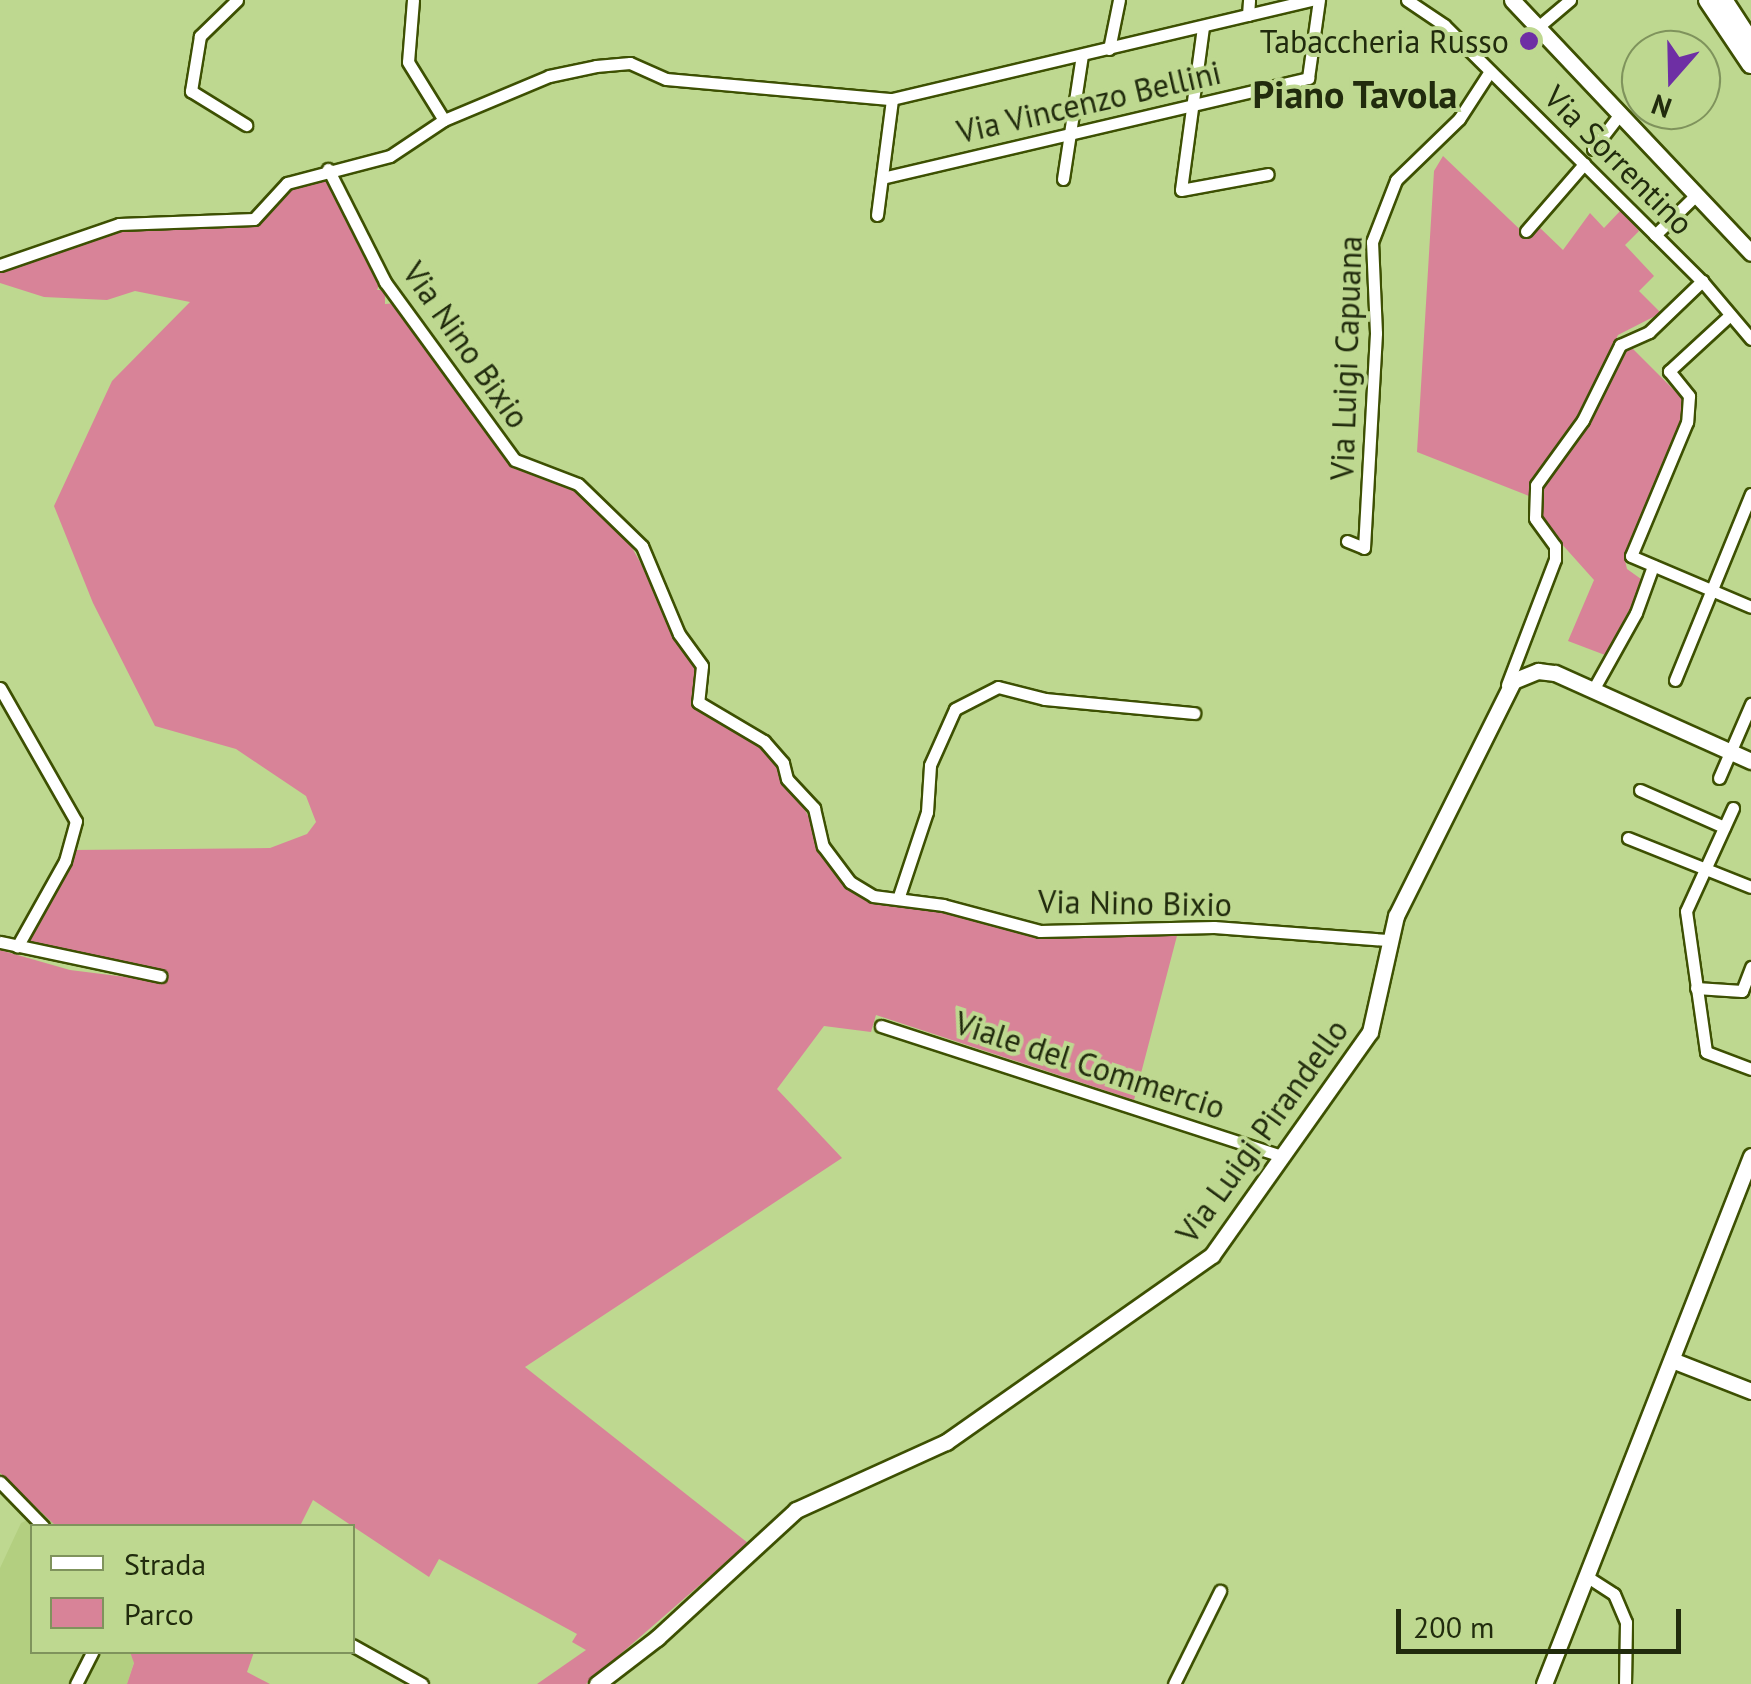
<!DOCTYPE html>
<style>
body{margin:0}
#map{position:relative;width:1751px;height:1684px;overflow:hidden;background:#bed890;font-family:"PT Sans",sans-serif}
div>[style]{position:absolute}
.built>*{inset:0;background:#b3cf80}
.green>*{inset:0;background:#d88398}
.roads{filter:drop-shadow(2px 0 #3d5002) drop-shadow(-2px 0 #3d5002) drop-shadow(0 2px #3d5002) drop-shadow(0 -2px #3d5002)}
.street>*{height:11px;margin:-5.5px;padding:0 5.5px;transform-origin:5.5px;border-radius:5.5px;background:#fff}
.secondary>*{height:15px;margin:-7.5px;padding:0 7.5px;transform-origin:7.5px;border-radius:7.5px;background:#fff}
.primary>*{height:18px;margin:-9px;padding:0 9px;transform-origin:9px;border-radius:9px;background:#fff}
.dots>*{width:28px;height:28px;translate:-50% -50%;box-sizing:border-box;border:5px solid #bed890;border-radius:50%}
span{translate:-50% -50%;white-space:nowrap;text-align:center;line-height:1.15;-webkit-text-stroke:8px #bed890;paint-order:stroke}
.poi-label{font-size:32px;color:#212b0d}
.right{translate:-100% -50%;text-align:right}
.street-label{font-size:32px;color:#212b0d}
.quarter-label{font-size:38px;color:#212b0d;font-weight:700}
.legend{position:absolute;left:30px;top:1524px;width:325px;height:130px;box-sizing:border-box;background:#bed890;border:2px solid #7f935c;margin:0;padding:12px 18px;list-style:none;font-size:30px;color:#212b0d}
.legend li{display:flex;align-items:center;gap:20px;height:50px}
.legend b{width:50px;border:2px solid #7f935c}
.north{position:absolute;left:1621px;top:30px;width:100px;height:100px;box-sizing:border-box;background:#bed890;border:2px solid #7f935c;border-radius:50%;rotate:200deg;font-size:28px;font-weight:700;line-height:40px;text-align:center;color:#212b0d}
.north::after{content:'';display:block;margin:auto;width:35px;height:45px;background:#6e2fa4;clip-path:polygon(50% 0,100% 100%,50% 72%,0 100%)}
.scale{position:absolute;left:1396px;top:1609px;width:285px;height:45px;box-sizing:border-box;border:5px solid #212b0d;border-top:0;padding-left:12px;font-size:30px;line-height:35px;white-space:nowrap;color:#212b0d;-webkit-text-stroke:8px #bed890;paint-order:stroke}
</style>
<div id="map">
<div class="built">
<i style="clip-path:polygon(45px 1512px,56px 1526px,32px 1526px,32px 1652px,130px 1652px,134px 1662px,127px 1684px,0 1684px,0 1568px,21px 1523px)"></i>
</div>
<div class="green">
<i style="clip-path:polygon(1443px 156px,1529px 238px,1538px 226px,1563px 250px,1590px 213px,1604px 228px,1621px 210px,1639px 231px,1625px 245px,1654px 276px,1639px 291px,1661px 313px,1618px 335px,1575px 425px,1529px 496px,1417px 452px,1434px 171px)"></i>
<i style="clip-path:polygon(324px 176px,381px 281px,377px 290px,385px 290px,385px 304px,397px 303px,512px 463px,576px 487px,630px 544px,697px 665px,691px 704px,752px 737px,777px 760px,845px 882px,874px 903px,956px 911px,1045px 938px,1178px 932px,1134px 1100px,876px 1015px,871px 1032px,824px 1026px,777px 1089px,842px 1158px,525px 1367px,748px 1543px,586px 1684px,537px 1684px,586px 1650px,572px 1642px,577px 1634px,439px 1559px,429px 1577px,313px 1500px,300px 1526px,56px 1526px,0 1473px,0 950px,70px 970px,166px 982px,168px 973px,78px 959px,26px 942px,72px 850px,270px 848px,307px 834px,316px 822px,306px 796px,236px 749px,155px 726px,93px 603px,54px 506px,112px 381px,190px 302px,135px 291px,107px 300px,44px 297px,0 283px,0 269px,115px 230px,254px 222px,287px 187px)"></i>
<i style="clip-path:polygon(1630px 346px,1682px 398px,1681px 424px,1624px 556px,1627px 569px,1641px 579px,1640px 590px,1605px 655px,1568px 641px,1594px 580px,1543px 523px,1537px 501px,1544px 479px)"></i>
<i style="clip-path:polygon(130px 1652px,254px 1652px,247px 1672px,270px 1684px,127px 1684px,134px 1663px)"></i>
</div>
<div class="roads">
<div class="street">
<i style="left:237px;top:0;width:52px;rotate:135.8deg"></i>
<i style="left:200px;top:36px;width:56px;rotate:99.3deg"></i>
<i style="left:191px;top:91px;width:65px;rotate:31.7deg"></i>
<i style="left:413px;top:0;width:62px;rotate:94.6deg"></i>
<i style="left:408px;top:62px;width:68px;rotate:58.2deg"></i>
<i style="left:1407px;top:0;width:45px;rotate:34deg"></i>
<i style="left:1444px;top:25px;width:363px;rotate:44.8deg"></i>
<i style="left:1702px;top:281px;width:76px;rotate:49.8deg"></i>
<i style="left:1248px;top:15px;width:15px;rotate:-86deg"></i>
<i style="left:1203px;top:27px;width:164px;rotate:97.7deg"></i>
<i style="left:1181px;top:190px;width:88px;rotate:-10.4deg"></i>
<i style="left:1538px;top:27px;width:42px;rotate:-40.2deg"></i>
<i style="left:1109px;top:49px;width:50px;rotate:-78.5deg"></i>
<i style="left:1593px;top:149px;width:44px;rotate:-52.4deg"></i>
<i style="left:328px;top:169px;width:127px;rotate:63.2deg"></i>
<i style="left:385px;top:282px;width:220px;rotate:53.9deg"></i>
<i style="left:515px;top:460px;width:67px;rotate:20.9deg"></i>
<i style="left:578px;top:484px;width:89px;rotate:44.1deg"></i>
<i style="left:642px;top:546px;width:95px;rotate:67.2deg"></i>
<i style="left:679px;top:634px;width:39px;rotate:54deg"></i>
<i style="left:702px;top:666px;width:36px;rotate:96deg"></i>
<i style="left:698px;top:702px;width:77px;rotate:30.6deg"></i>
<i style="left:764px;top:741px;width:29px;rotate:49deg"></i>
<i style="left:783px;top:763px;width:16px;rotate:76deg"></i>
<i style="left:787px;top:779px;width:40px;rotate:47deg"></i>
<i style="left:814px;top:808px;width:39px;rotate:77deg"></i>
<i style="left:823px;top:846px;width:45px;rotate:53.1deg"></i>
<i style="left:850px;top:882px;width:27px;rotate:31deg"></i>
<i style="left:873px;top:896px;width:71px;rotate:7.3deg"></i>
<i style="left:943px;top:905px;width:100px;rotate:15deg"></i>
<i style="left:1040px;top:931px;width:174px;rotate:-1.3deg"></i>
<i style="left:1214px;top:927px;width:174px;rotate:4.3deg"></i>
<i style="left:882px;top:178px;width:438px;rotate:-13.2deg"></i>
<i style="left:1308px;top:78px;width:79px;rotate:-82deg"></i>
<i style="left:1063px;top:179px;width:125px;rotate:-81.3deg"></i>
<i style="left:877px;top:215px;width:117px;rotate:-82.6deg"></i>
<i style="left:1526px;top:231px;width:89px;rotate:-49.1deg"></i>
<i style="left:1655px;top:235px;width:59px;rotate:-44.3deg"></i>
<i style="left:0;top:265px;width:126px;rotate:-19deg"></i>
<i style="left:119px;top:224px;width:135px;rotate:-2.1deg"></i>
<i style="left:254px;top:219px;width:49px;rotate:-47.5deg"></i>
<i style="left:287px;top:183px;width:106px;rotate:-14.7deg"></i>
<i style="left:390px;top:156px;width:65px;rotate:-33.7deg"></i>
<i style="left:444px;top:120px;width:114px;rotate:-22.7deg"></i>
<i style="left:549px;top:76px;width:48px;rotate:-12deg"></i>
<i style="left:596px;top:66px;width:34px;rotate:-5deg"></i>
<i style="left:630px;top:63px;width:39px;rotate:24deg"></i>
<i style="left:666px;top:79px;width:227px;rotate:5.1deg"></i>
<i style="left:892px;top:99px;width:431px;rotate:-13.3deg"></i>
<i style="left:1730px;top:315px;width:83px;rotate:137.4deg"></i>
<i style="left:1669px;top:371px;width:32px;rotate:51deg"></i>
<i style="left:1689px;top:396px;width:26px;rotate:94deg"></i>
<i style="left:1687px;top:422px;width:145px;rotate:112.7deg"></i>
<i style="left:1631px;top:556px;width:130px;rotate:23deg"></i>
<i style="left:1347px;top:541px;width:18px;rotate:22deg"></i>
<i style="left:1364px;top:548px;width:215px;rotate:-86.8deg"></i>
<i style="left:1376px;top:333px;width:91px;rotate:-92.5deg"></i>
<i style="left:1372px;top:242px;width:66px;rotate:-68.8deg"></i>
<i style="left:1396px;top:180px;width:88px;rotate:-44.1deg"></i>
<i style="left:1459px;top:119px;width:57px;rotate:-57.1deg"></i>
<i style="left:1675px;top:680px;width:201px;rotate:-67.8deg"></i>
<i style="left:1507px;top:685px;width:135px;rotate:-69.1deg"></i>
<i style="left:1555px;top:559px;width:13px;rotate:-90deg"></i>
<i style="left:1555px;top:546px;width:34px;rotate:-126deg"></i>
<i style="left:1535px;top:518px;width:33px;rotate:-88deg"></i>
<i style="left:1536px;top:485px;width:80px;rotate:-54.1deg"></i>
<i style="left:1583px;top:420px;width:84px;rotate:-63.7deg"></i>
<i style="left:1620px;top:345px;width:32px;rotate:-24deg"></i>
<i style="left:1649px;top:332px;width:74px;rotate:-43.9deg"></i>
<i style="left:0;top:688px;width:153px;rotate:60.3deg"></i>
<i style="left:76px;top:821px;width:41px;rotate:105.4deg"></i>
<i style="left:65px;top:861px;width:98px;rotate:119.2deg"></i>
<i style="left:1593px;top:690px;width:88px;rotate:-60.8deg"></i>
<i style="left:1636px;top:613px;width:50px;rotate:-70.1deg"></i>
<i style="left:1719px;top:778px;width:81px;rotate:-66.6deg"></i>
<i style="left:1640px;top:790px;width:92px;rotate:23.8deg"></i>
<i style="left:1733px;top:808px;width:113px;rotate:114.5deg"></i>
<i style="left:1686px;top:911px;width:142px;rotate:81.9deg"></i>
<i style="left:1706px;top:1052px;width:48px;rotate:20.7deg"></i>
<i style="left:1628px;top:838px;width:132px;rotate:21.7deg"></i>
<i style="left:898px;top:899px;width:92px;rotate:-71.6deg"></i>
<i style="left:927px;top:812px;width:47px;rotate:-86.3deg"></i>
<i style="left:930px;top:765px;width:61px;rotate:-65.9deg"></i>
<i style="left:955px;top:709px;width:48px;rotate:-27.1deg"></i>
<i style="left:998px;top:687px;width:49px;rotate:14.3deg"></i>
<i style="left:1045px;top:699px;width:150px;rotate:5.4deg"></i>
<i style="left:0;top:942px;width:164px;rotate:12deg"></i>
<i style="left:1696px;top:988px;width:46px;rotate:3.7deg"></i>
<i style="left:1742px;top:991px;width:26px;rotate:-69deg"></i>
<i style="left:881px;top:1026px;width:422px;rotate:18deg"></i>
<i style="left:0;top:1482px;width:62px;rotate:45.7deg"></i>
<i style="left:1586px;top:1576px;width:33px;rotate:33deg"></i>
<i style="left:1614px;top:1594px;width:30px;rotate:67deg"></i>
<i style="left:1626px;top:1622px;width:62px;rotate:90.9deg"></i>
<i style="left:352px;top:1645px;width:80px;rotate:29.1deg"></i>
<i style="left:76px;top:1684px;width:36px;rotate:-63deg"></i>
<i style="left:1174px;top:1684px;width:104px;rotate:-63.7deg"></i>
</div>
<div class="secondary">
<i style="left:1512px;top:0;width:348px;rotate:46.6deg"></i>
<i style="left:1672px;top:1360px;width:85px;rotate:21.4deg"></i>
<i style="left:597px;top:1684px;width:76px;rotate:-37.5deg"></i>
<i style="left:657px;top:1638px;width:189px;rotate:-42.6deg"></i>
<i style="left:796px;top:1510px;width:165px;rotate:-24.4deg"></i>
<i style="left:946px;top:1442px;width:325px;rotate:-35.1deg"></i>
<i style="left:1212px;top:1255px;width:273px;rotate:-54.7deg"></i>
<i style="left:1370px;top:1032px;width:119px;rotate:-77.4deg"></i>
<i style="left:1396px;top:916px;width:263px;rotate:-63.5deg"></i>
<i style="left:1513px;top:681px;width:27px;rotate:-22deg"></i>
<i style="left:1538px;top:671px;width:17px;rotate:7deg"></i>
<i style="left:1555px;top:673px;width:215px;rotate:24.2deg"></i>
<i style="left:1544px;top:1684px;width:567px;rotate:-68.59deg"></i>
</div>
<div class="primary">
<i style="left:1708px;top:0;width:77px;rotate:56.1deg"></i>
<i style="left:1723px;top:0;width:51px;rotate:56.9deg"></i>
</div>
</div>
<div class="dots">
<i style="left:1529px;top:41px;background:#6e2fa4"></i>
</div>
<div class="poi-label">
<span class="right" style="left:1509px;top:41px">Tabaccheria Russo</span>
</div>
<div class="street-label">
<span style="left:1089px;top:102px;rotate:-13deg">Via Vincenzo Bellini</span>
<span style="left:1619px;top:160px;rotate:45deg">Via Sorrentino</span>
<span style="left:466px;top:345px;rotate:55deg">Via Nino Bixio</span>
<span style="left:1346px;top:358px;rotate:-88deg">Via Luigi Capuana</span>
<span style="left:1135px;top:903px;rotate:1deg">Via Nino Bixio</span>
<span style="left:1090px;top:1065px;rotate:18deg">Viale del Commercio</span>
<span style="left:1262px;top:1131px;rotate:-54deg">Via Luigi Pirandello</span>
</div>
<div class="quarter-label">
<span style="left:1355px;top:94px">Piano Tavola</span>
</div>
<ul class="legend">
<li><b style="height:12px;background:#fff"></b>Strada</li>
<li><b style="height:28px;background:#d88398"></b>Parco</li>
</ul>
<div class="north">N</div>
<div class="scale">200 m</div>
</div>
